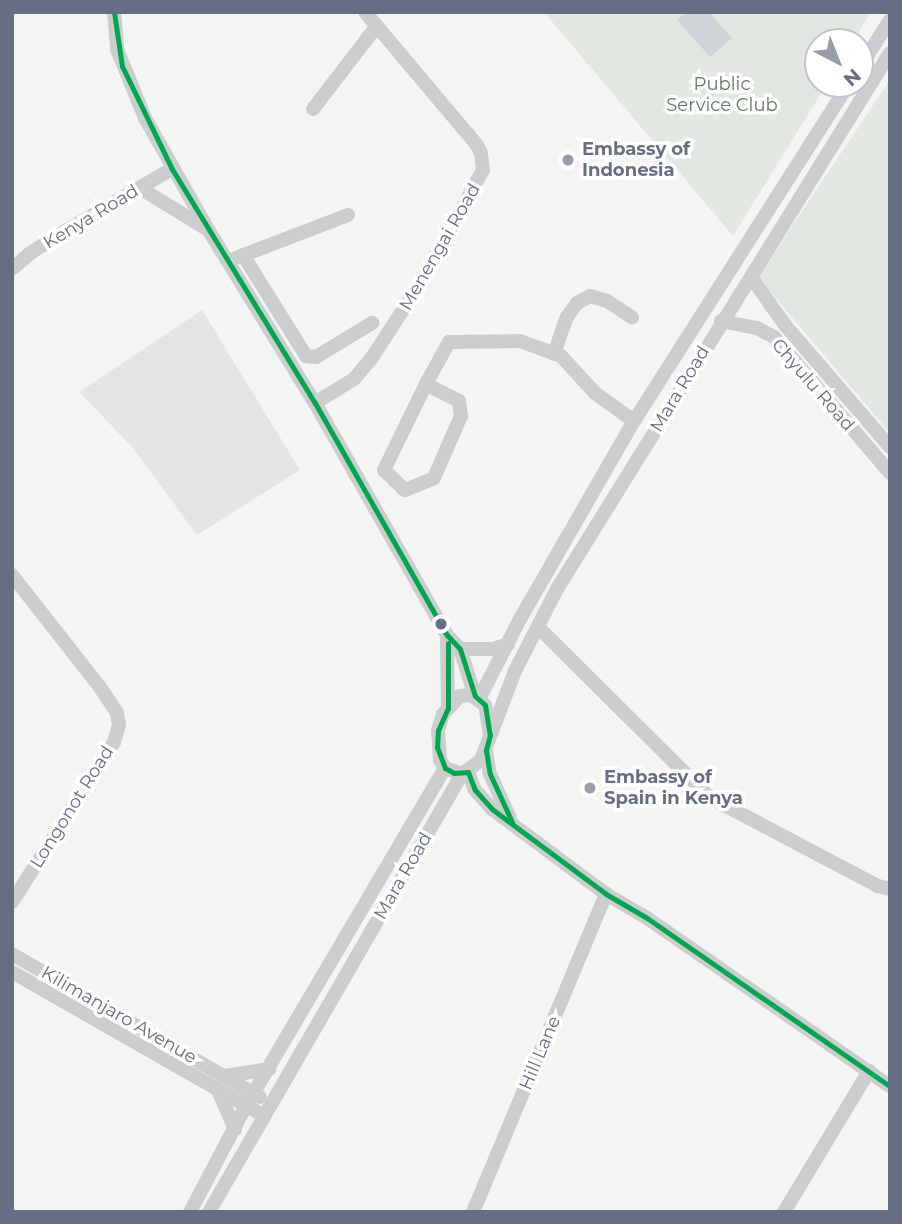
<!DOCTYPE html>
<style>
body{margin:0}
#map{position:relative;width:902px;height:1224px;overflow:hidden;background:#f4f4f3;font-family:Montserrat,sans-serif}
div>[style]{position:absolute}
.built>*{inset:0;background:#e4e4e5}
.green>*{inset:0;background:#e2e7e1}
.water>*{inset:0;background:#d0d4d9}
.minor>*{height:14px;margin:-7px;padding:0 7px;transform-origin:7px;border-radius:7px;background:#cccdce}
.bus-1>*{height:5px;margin:-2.5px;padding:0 2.5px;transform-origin:2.5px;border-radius:2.5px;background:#00a651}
.dots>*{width:19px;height:19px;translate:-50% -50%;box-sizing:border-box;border:4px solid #fff;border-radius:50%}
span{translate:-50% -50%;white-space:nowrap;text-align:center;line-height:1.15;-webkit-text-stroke:7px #fff;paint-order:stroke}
.park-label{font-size:18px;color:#647965}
.poi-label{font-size:18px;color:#656e82;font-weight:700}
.left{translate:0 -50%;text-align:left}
.street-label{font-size:18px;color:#656e82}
.frame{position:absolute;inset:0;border:14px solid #656e82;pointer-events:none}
.north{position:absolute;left:804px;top:28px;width:70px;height:70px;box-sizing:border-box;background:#fff;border:2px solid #c1c5cd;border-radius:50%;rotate:138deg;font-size:19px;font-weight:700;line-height:28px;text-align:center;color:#656e82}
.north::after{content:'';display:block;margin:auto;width:24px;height:32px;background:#979daa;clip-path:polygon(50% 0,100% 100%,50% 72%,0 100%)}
</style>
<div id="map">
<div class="built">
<i style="clip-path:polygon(202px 310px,300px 470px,197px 535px,132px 447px,79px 392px)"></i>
</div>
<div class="green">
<i style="clip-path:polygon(544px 12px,871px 12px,853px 42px,818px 42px,818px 84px,827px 84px,733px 236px)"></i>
<i style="clip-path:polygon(890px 80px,890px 433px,758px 277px)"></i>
</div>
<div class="water">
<i style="clip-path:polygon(687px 12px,709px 12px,732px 38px,710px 57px,677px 20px)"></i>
</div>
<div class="minor">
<i style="left:114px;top:12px;width:37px;rotate:85deg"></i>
<i style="left:117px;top:49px;width:74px;rotate:67.9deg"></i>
<i style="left:145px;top:118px;width:130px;rotate:60.5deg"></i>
<i style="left:209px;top:231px;width:202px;rotate:58.4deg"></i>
<i style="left:315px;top:403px;width:267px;rotate:60.4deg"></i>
<i style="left:447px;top:635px;width:19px;rotate:47deg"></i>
<i style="left:460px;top:649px;width:49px;rotate:72.3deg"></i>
<i style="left:860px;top:67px;width:56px;rotate:-57.4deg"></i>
<i style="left:313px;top:109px;width:105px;rotate:-52.4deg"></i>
<i style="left:140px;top:188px;width:76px;rotate:31.6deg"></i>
<i style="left:243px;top:255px;width:119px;rotate:58deg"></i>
<i style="left:306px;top:356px;width:10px;rotate:6deg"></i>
<i style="left:316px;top:357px;width:66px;rotate:-31.3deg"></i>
<i style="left:236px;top:258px;width:120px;rotate:-21deg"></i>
<i style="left:12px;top:269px;width:23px;rotate:-41deg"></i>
<i style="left:29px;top:254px;width:45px;rotate:-32.3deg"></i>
<i style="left:67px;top:230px;width:121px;rotate:-30.2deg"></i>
<i style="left:751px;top:277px;width:59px;rotate:54.7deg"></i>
<i style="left:785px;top:325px;width:161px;rotate:49.3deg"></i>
<i style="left:721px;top:321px;width:37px;rotate:11deg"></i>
<i style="left:757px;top:328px;width:19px;rotate:28deg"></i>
<i style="left:774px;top:337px;width:179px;rotate:49.5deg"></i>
<i style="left:554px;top:354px;width:39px;rotate:-71deg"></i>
<i style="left:567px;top:317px;width:17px;rotate:-54deg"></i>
<i style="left:577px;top:303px;width:15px;rotate:-28deg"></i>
<i style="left:590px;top:296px;width:18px;rotate:16deg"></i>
<i style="left:607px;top:301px;width:30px;rotate:33deg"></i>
<i style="left:426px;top:384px;width:96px;rotate:116deg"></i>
<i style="left:384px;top:470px;width:29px;rotate:44deg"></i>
<i style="left:405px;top:490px;width:31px;rotate:-22deg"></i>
<i style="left:434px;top:478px;width:68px;rotate:-66.5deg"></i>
<i style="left:461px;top:416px;width:15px;rotate:-98deg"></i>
<i style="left:459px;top:401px;width:37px;rotate:-153deg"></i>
<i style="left:426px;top:384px;width:48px;rotate:-61.3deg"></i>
<i style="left:449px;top:342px;width:71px;rotate:-0.8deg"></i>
<i style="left:520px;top:341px;width:44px;rotate:20.1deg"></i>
<i style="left:561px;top:356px;width:50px;rotate:47.4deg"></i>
<i style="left:595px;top:393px;width:48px;rotate:35.7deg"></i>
<i style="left:315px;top:403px;width:46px;rotate:-31.6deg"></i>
<i style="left:354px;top:379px;width:30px;rotate:-50deg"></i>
<i style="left:373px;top:356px;width:92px;rotate:-57deg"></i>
<i style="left:423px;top:279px;width:124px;rotate:-61.2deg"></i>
<i style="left:483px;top:170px;width:17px;rotate:-97deg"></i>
<i style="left:481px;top:153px;width:9px;rotate:-117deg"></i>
<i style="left:477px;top:145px;width:174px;rotate:-130.1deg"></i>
<i style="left:12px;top:575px;width:141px;rotate:51.9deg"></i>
<i style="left:99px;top:686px;width:32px;rotate:56deg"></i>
<i style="left:117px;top:713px;width:12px;rotate:81deg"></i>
<i style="left:119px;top:725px;width:18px;rotate:106deg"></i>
<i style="left:114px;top:742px;width:190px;rotate:122.5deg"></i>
<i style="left:538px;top:627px;width:241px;rotate:44.8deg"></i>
<i style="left:709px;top:797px;width:191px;rotate:27.8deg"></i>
<i style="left:878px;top:886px;width:12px;rotate:14deg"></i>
<i style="left:447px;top:635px;width:73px;rotate:89.2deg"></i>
<i style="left:460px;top:649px;width:33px"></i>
<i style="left:493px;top:649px;width:16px;rotate:-18deg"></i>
<i style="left:479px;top:699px;width:90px;rotate:-62.9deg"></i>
<i style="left:520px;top:619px;width:228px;rotate:-60.1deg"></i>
<i style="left:634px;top:421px;width:400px;rotate:-57.5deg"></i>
<i style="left:490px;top:735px;width:30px;rotate:-99deg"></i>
<i style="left:485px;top:705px;width:17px;rotate:-144deg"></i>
<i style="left:471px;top:695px;width:11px;rotate:175deg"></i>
<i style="left:460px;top:696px;width:25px;rotate:133deg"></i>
<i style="left:443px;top:714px;width:17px;rotate:107deg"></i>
<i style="left:438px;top:730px;width:30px;rotate:86deg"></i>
<i style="left:440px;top:760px;width:9px;rotate:58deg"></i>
<i style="left:445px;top:768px;width:18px;rotate:19deg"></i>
<i style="left:462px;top:774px;width:24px;rotate:-36deg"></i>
<i style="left:481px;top:760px;width:95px;rotate:-69.1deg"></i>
<i style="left:515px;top:671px;width:92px;rotate:-62.9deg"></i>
<i style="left:557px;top:589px;width:631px;rotate:-58.15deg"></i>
<i style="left:486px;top:750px;width:24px;rotate:81deg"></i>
<i style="left:490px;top:774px;width:48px;rotate:65.6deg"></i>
<i style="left:468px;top:772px;width:19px;rotate:69deg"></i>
<i style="left:475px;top:790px;width:25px;rotate:48deg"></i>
<i style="left:492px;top:809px;width:142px;rotate:36.7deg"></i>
<i style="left:606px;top:894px;width:48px;rotate:30.3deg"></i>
<i style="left:647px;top:918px;width:295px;rotate:34.7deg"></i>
<i style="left:12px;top:954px;width:286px;rotate:30deg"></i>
<i style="left:12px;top:972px;width:290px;rotate:29.7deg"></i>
<i style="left:225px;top:1076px;width:45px;rotate:-9deg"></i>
<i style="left:217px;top:1088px;width:45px;rotate:66.3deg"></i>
<i style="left:190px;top:1212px;width:122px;rotate:-62.2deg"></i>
<i style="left:247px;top:1104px;width:390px;rotate:-59.5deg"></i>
<i style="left:209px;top:1212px;width:506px;rotate:-59.99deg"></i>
<i style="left:473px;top:1212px;width:345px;rotate:-67.3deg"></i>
<i style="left:784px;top:1212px;width:165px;rotate:-58.9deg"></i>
</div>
<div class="bus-1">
<i style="left:114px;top:12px;width:55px;rotate:81.6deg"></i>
<i style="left:122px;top:66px;width:114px;rotate:64.1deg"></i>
<i style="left:172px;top:169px;width:274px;rotate:58.6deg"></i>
<i style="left:315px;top:403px;width:267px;rotate:60.4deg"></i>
<i style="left:447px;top:635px;width:19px;rotate:47deg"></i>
<i style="left:460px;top:649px;width:49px;rotate:72.3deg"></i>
<i style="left:475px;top:696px;width:13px;rotate:42deg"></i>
<i style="left:485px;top:705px;width:30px;rotate:81deg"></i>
<i style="left:490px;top:735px;width:16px;rotate:105deg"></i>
<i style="left:486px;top:750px;width:24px;rotate:81deg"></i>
<i style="left:490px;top:774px;width:53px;rotate:65.4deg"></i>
<i style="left:448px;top:643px;width:65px;rotate:90deg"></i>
<i style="left:448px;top:708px;width:24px;rotate:114deg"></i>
<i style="left:438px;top:730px;width:17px;rotate:93deg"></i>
<i style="left:437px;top:747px;width:22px;rotate:69deg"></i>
<i style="left:445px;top:768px;width:10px;rotate:29deg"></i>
<i style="left:454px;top:773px;width:14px;rotate:-4deg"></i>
<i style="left:468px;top:772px;width:19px;rotate:69deg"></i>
<i style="left:475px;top:790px;width:25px;rotate:48deg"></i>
<i style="left:492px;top:809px;width:142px;rotate:36.7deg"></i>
<i style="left:606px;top:894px;width:48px;rotate:30.3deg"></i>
<i style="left:647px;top:918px;width:295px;rotate:34.7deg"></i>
</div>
<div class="dots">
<i style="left:568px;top:160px;background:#979daa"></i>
<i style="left:441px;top:624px;background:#656e82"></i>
<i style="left:590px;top:788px;background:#979daa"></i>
</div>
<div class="park-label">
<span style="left:722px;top:95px">Public<br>Service Club</span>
</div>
<div class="poi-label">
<span class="left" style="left:582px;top:160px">Embassy of<br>Indonesia</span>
<span class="left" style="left:604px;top:788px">Embassy of<br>Spain in Kenya</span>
</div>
<div class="street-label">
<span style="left:91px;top:217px;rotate:-31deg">Kenya Road</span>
<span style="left:440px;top:247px;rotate:-60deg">Menengai Road</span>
<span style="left:813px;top:385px;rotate:49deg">Chyulu Road</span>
<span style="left:680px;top:389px;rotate:-59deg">Mara Road</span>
<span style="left:72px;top:807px;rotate:-58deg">Longonot Road</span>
<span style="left:403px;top:876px;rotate:-60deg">Mara Road</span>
<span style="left:119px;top:1015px;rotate:30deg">Kilimanjaro Avenue</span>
<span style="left:540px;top:1053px;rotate:-67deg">Hill Lane</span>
</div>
<div class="frame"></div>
<div class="north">N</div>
</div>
